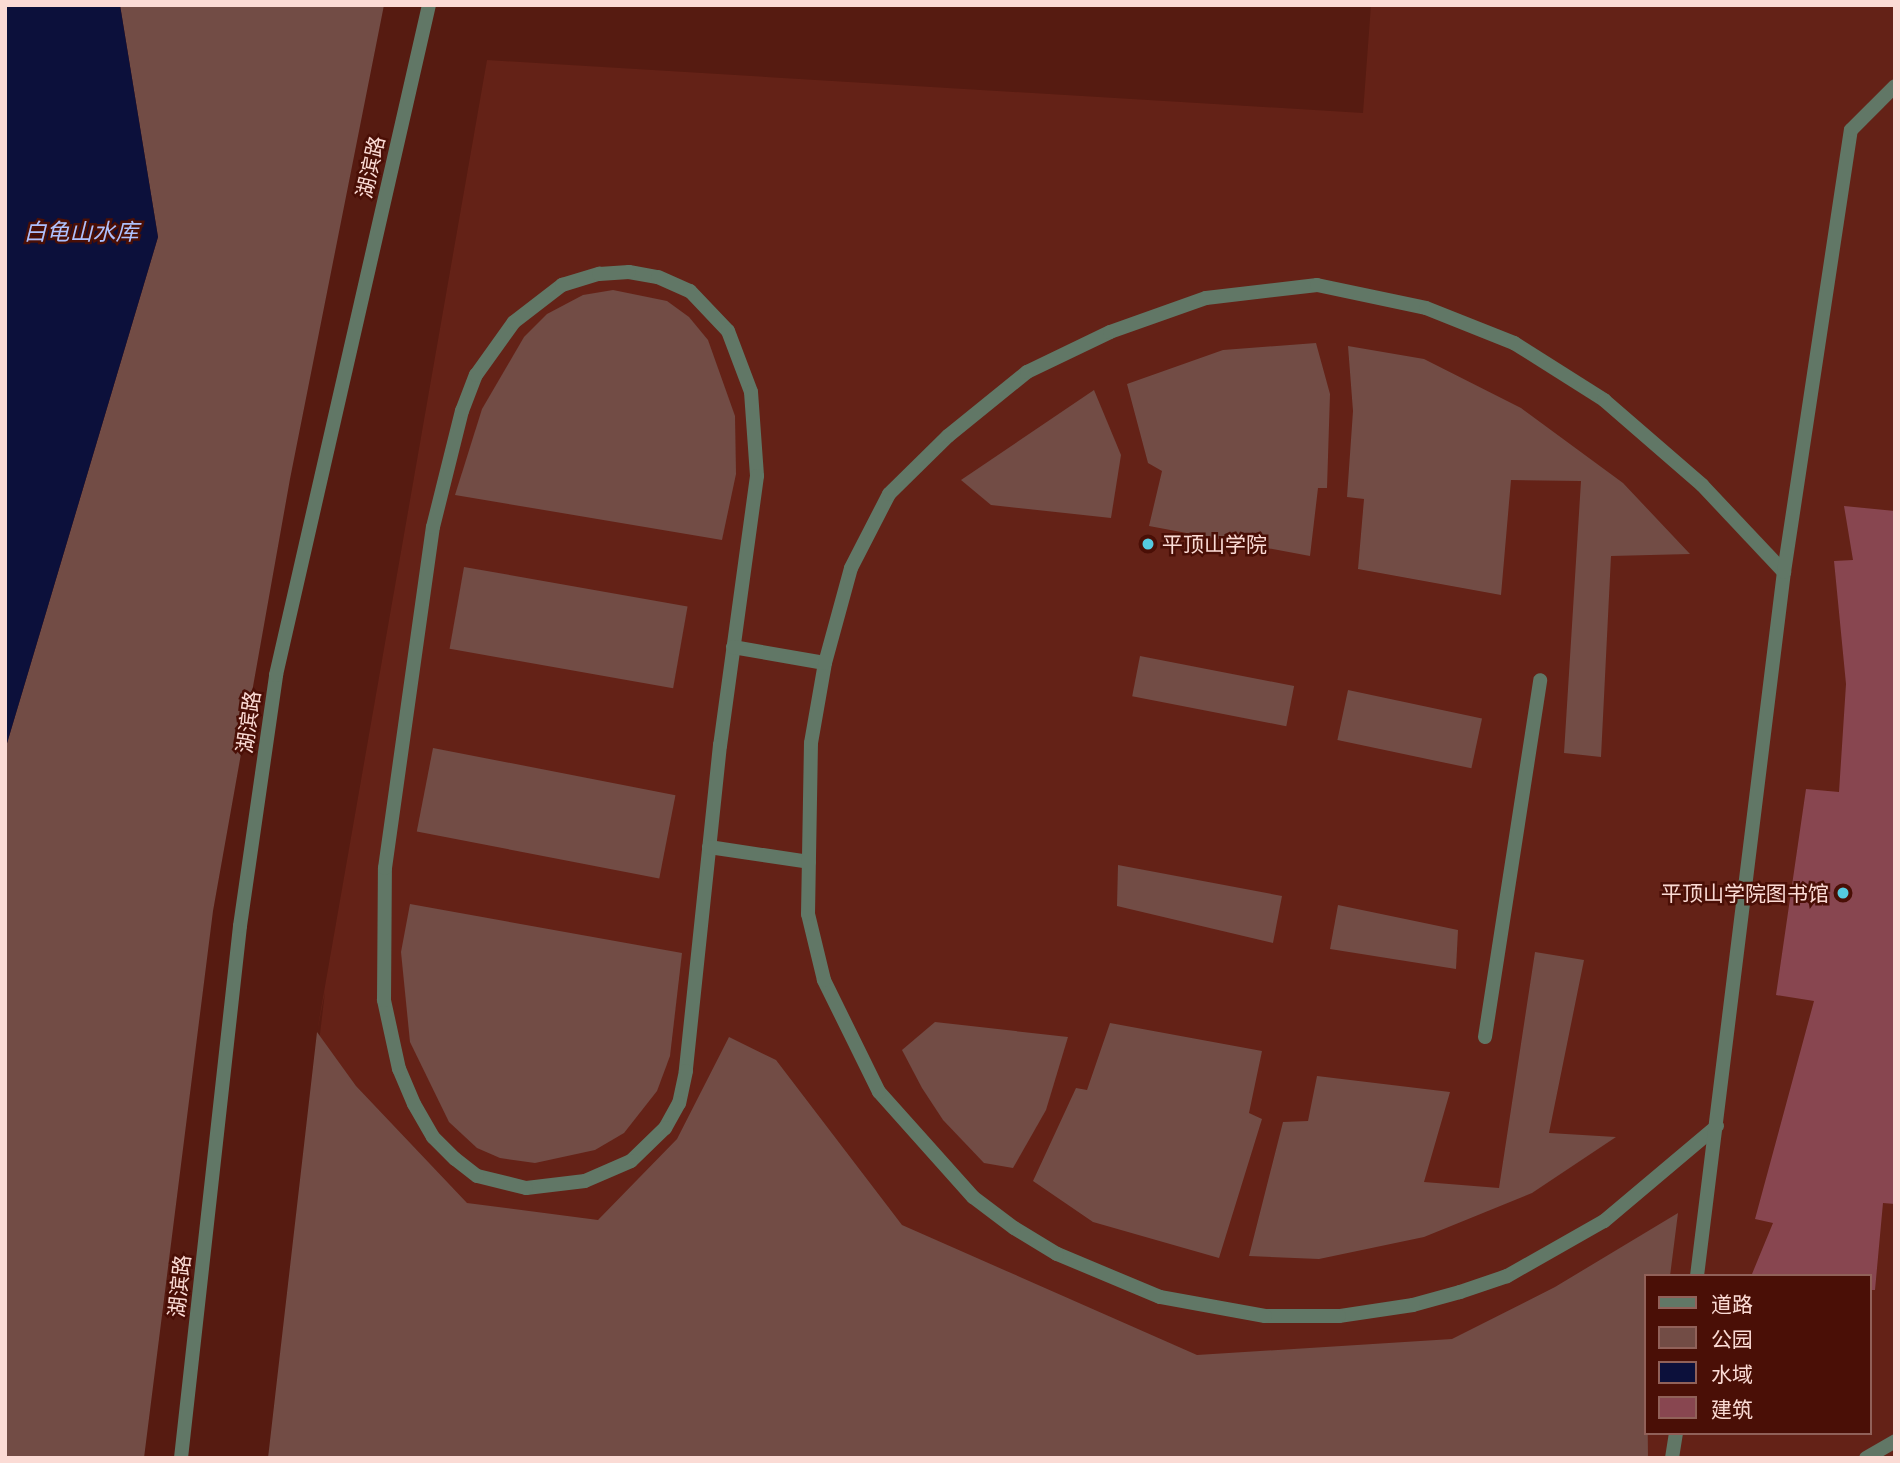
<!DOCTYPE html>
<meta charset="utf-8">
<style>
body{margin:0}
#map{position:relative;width:1900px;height:1463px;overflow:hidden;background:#561b11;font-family:"IBM Plex Sans","Noto Sans SC",sans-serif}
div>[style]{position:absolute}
.built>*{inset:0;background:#642217}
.green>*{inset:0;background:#724c45;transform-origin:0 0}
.water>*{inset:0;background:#0c103b}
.building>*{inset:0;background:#884650}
.minor>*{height:14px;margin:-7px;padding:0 7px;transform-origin:7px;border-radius:7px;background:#617766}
.tertiary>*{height:14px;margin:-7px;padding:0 7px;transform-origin:7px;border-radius:7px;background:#617766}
.dots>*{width:19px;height:19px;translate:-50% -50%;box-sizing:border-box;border:4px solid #4a0f06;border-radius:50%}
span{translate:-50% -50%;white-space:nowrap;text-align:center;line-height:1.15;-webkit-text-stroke:5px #4a0f06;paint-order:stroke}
.street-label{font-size:21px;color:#fbdbd5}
.poi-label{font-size:21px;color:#fbdbd5}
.left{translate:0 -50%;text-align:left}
.right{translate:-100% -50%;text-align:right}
.water-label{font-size:23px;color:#aec0fd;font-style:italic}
.frame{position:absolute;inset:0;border:7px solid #fbdbd5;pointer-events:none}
.legend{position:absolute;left:1644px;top:1274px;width:228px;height:161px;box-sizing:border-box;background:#4a0f06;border:2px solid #916159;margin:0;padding:9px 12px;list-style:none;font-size:21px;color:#fbdbd5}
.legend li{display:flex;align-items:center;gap:14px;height:35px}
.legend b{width:35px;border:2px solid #916159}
</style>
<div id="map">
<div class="built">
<i style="clip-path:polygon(evenodd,1371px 5px,1895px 5px,1895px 1458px,269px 1458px,325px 992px,317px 1032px,487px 60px,1363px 113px,1371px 5px,1646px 1276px,1870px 1276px,1870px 1433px,1646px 1433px,1646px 1276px)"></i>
</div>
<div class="green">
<i style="clip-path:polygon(120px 5px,384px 5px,290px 479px,213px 911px,144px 1458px,5px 1458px,5px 750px,158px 237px)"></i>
<i style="clip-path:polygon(613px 290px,667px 301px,689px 317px,708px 340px,735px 416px,736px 474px,722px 540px,455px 495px,482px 409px,524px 337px,547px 314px,583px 295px)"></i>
<i style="clip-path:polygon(1316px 343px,1330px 394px,1327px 488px,1318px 488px,1310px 556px,1149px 526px,1162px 471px,1148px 463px,1127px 384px,1223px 350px)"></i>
<i style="clip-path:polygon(1348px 346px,1424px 359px,1521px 408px,1623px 483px,1690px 554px,1611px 556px,1601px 757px,1564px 753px,1581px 481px,1511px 480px,1501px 595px,1358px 569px,1364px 499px,1347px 497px,1353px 411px)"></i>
<i style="clip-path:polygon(1094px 390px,1121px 455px,1111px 518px,991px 505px,961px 480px)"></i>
<i style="left:464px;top:567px;width:227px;height:83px;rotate:10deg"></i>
<i style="left:1140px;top:656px;width:157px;height:41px;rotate:11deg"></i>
<i style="left:1348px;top:690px;width:137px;height:51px;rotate:12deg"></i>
<i style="left:433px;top:748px;width:247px;height:85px;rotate:11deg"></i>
<i style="clip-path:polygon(1118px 865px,1282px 896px,1273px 943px,1117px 906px)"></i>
<i style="clip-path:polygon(410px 904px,682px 953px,670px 1056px,657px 1091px,624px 1133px,595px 1150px,535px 1163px,500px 1158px,477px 1148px,449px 1122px,410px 1042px,401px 952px)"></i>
<i style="clip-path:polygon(1338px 905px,1458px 930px,1456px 969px,1330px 949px)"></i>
<i style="clip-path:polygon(1535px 952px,1584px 960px,1549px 1133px,1616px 1137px,1532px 1193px,1424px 1237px,1319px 1259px,1249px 1256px,1283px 1122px,1308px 1121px,1317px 1076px,1450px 1092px,1424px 1182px,1499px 1188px)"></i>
<i style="clip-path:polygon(935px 1022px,1068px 1037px,1046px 1110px,1013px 1168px,984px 1163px,943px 1120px,922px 1088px,902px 1050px)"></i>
<i style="clip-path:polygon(1110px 1023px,1262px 1051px,1249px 1113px,1262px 1119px,1219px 1258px,1093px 1222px,1033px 1181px,1076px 1088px,1087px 1090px)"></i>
<i style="clip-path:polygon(317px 1032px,356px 1086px,467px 1203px,598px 1220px,677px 1139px,729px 1037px,776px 1060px,902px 1225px,1197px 1355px,1452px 1339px,1555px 1287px,1678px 1213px,1670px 1276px,1646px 1276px,1648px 1458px,268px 1458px)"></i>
</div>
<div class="water">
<i style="clip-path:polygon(5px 5px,120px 5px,158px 237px,5px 750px)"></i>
</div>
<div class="building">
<i style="clip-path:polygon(1844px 506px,1895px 511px,1895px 1204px,1883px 1203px,1875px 1290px,1870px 1290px,1870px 1276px,1752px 1274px,1773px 1223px,1755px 1219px,1814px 1001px,1776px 995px,1806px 789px,1839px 792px,1846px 684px,1834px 561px,1853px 560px)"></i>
</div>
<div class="minor">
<i style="left:629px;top:272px;width:29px;rotate:10deg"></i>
<i style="left:658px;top:277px;width:35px;rotate:24deg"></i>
<i style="left:690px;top:291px;width:55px;rotate:46.5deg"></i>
<i style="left:728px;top:331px;width:65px;rotate:69.3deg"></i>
<i style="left:751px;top:392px;width:84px;rotate:85.9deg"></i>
<i style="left:757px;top:476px;width:272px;rotate:97.8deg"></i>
<i style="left:720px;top:745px;width:328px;rotate:96deg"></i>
<i style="left:686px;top:1071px;width:33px;rotate:102deg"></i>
<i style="left:679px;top:1103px;width:29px;rotate:119deg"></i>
<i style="left:665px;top:1128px;width:47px;rotate:135.9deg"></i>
<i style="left:631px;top:1161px;width:50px;rotate:156.5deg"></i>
<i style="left:585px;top:1181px;width:59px;rotate:173.2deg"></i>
<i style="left:526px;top:1188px;width:50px;rotate:-166.2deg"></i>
<i style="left:477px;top:1176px;width:28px;rotate:-142deg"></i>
<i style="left:455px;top:1159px;width:31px;rotate:-135deg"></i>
<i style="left:433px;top:1137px;width:38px;rotate:-120deg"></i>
<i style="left:414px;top:1104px;width:38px;rotate:-113deg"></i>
<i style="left:399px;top:1069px;width:71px;rotate:-102.3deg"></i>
<i style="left:384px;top:1000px;width:132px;rotate:-89.6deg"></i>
<i style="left:385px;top:868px;width:344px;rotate:-82deg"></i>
<i style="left:433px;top:527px;width:120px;rotate:-76deg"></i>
<i style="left:462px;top:411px;width:39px;rotate:-69deg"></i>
<i style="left:476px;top:375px;width:65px;rotate:-54.4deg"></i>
<i style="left:514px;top:322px;width:61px;rotate:-37.6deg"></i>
<i style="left:562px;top:285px;width:39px;rotate:-17deg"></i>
<i style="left:599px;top:274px;width:30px;rotate:-4deg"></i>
<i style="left:733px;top:647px;width:93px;rotate:9.9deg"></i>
<i style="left:709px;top:847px;width:101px;rotate:8.5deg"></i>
<i style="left:1485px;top:1037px;width:361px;rotate:-81.2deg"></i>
<i style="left:1717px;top:1126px;width:148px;rotate:139.9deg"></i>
<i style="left:1604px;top:1221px;width:112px;rotate:150.4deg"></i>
<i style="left:1507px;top:1276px;width:50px;rotate:161.2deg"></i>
<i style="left:1460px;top:1292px;width:49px;rotate:164.5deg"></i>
<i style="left:1413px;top:1305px;width:75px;rotate:171.5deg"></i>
<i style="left:1339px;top:1316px;width:74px;rotate:180deg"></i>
<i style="left:1265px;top:1316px;width:107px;rotate:-169.7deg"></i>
<i style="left:1160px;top:1297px;width:112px;rotate:-157.3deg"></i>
<i style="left:1057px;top:1254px;width:50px;rotate:-148.8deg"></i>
<i style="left:1014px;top:1228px;width:51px;rotate:-142.9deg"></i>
<i style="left:973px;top:1197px;width:141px;rotate:-131.8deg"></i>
<i style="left:879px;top:1092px;width:125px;rotate:-116.2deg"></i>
<i style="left:824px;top:980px;width:68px;rotate:-103.6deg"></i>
<i style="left:808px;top:914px;width:171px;rotate:-89deg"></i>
<i style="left:811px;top:743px;width:81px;rotate:-80.1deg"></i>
<i style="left:825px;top:663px;width:98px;rotate:-74.7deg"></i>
<i style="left:851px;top:568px;width:83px;rotate:-62.8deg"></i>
<i style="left:889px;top:494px;width:83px;rotate:-44.5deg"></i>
<i style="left:948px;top:436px;width:102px;rotate:-39deg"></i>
<i style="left:1027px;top:372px;width:92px;rotate:-25.7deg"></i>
<i style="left:1110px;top:332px;width:102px;rotate:-19.5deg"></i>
<i style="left:1206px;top:298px;width:112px;rotate:-6.7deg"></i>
<i style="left:1317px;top:285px;width:111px;rotate:11.9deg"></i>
<i style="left:1426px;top:308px;width:95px;rotate:21.7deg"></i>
<i style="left:1514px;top:343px;width:107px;rotate:32.3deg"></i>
<i style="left:1604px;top:400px;width:130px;rotate:40.9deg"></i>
<i style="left:1702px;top:485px;width:120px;rotate:46.7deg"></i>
<i style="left:1697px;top:1276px;width:709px;rotate:-82.96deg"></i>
<i style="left:1784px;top:572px;width:447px;rotate:-81.4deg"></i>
<i style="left:1851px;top:130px;width:62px;rotate:-45deg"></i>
<i style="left:1672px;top:1458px;width:25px;rotate:-81deg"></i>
<i style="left:1866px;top:1458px;width:34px;rotate:-30deg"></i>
</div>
<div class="tertiary">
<i style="left:181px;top:1458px;width:535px;rotate:-83.67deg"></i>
<i style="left:240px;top:926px;width:254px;rotate:-81.8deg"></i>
<i style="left:276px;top:675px;width:687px;rotate:-77.14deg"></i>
</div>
<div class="dots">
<i style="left:1148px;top:544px;background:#55cadf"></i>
<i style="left:1843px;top:893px;background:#55cadf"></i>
</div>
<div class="street-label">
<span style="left:370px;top:167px;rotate:-77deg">湖滨路</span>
<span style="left:248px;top:722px;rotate:-82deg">湖滨路</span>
<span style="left:179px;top:1286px;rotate:-84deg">湖滨路</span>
</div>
<div class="poi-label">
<span class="left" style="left:1162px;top:544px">平顶山学院</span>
<span class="right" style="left:1829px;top:893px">平顶山学院图书馆</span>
</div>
<div class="water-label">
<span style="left:81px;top:231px">白龟山水库</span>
</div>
<div class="frame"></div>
<ul class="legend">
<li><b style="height:9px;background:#617766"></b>道路</li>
<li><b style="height:19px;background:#724c45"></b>公园</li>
<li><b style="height:19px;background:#0c103b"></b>水域</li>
<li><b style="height:19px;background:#884650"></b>建筑</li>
</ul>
</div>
